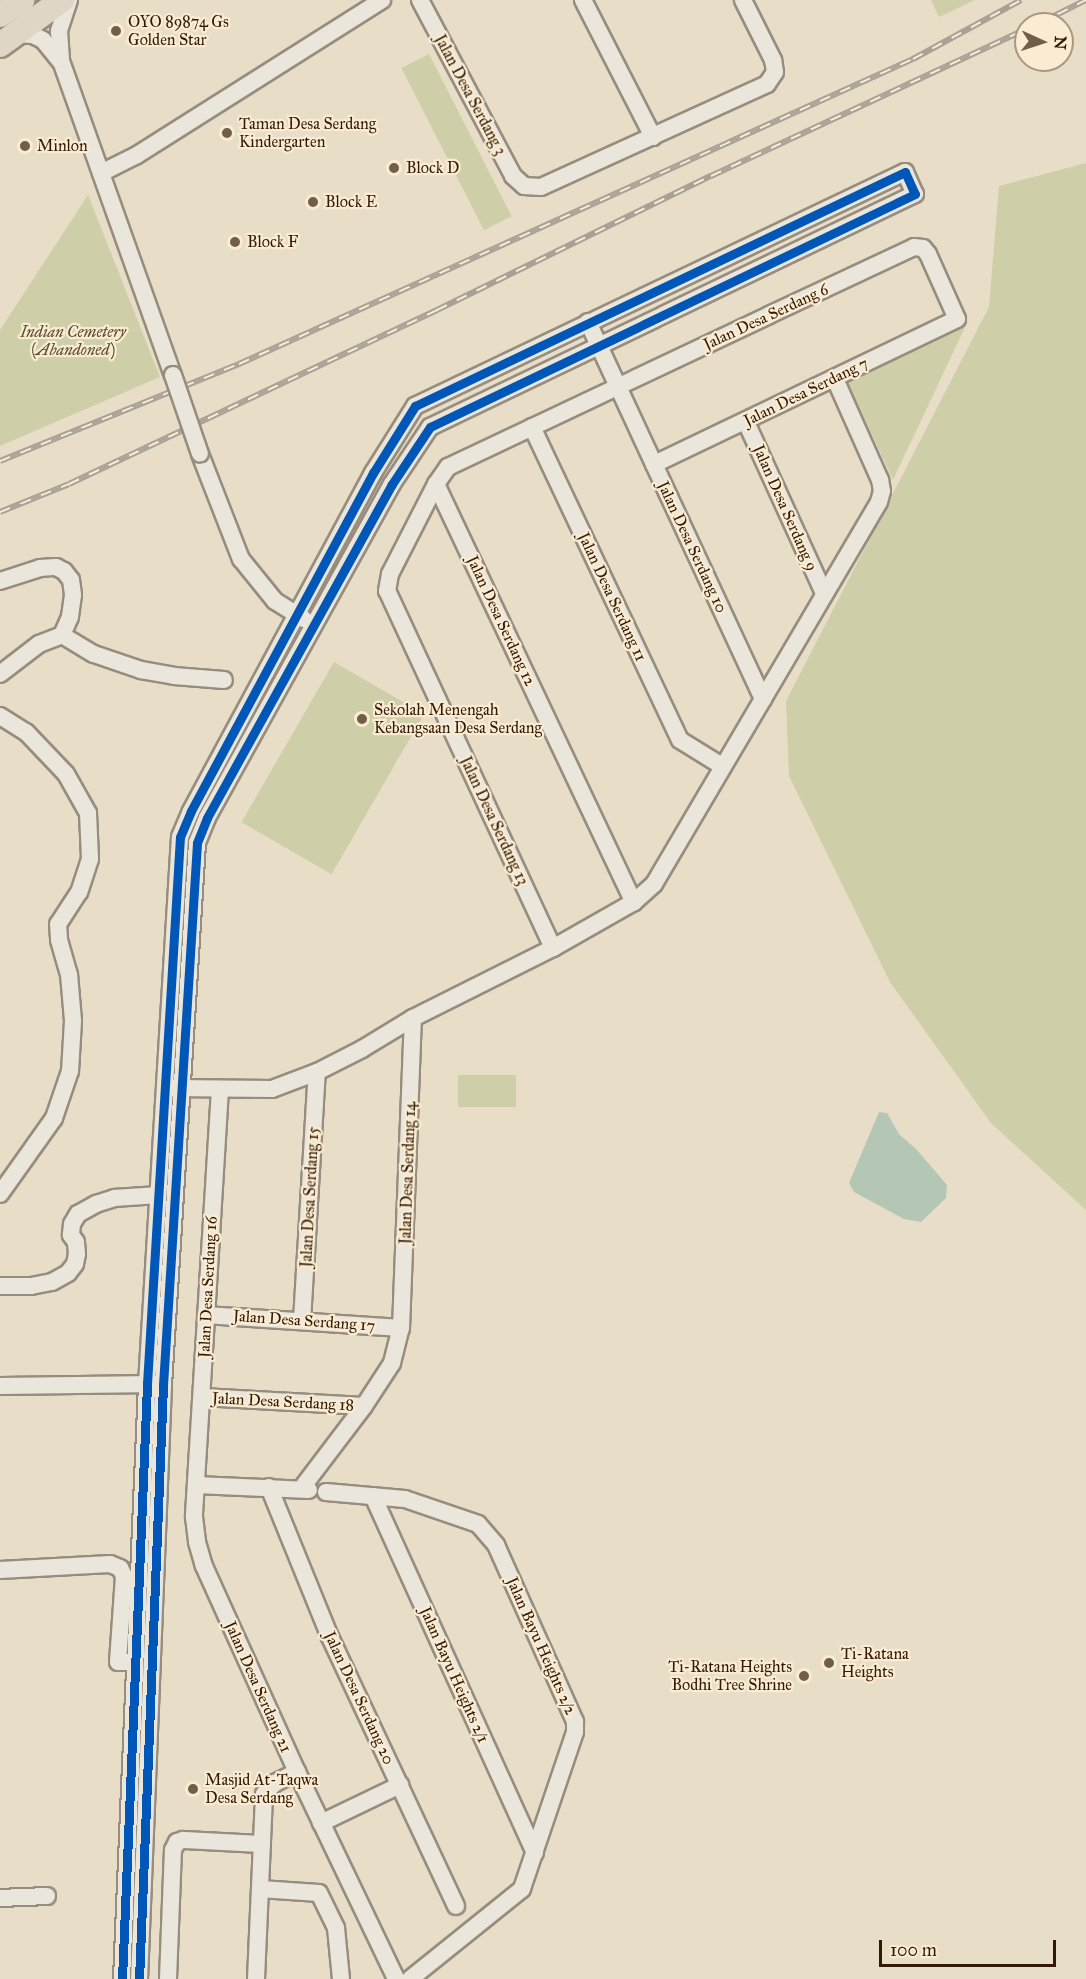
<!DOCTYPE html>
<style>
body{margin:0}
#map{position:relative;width:1086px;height:1979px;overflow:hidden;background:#e8ddc7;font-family:"IM FELL Great Primer",serif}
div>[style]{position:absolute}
.green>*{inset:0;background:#cecfa9;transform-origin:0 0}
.water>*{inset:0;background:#b4c7b5}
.roads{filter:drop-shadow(2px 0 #978d7e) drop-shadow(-2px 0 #978d7e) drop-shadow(0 2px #978d7e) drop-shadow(0 -2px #978d7e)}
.minor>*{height:16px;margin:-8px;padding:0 8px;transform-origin:8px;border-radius:8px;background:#ebe6db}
.highway>*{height:24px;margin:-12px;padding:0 12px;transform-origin:12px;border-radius:12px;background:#dfd6c6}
.rail>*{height:6px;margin-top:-3px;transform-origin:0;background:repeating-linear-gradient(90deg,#f9ecd2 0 11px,#a7a197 0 22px);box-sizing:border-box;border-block:2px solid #a7a197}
.bridges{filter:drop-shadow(2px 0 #978d7e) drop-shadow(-2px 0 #978d7e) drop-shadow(0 2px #978d7e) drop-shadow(0 -2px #978d7e)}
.minor-bridge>*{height:16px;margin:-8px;padding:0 8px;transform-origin:8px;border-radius:8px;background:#ebe6db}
.cycleway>*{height:9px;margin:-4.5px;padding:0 4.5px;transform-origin:4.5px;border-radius:4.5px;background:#0057b8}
.dots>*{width:16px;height:16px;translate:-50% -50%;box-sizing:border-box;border:3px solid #f9ecd2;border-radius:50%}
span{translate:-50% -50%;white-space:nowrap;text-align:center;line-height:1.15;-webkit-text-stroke:4.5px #f9ecd2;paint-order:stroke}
.poi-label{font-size:16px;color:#331805}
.left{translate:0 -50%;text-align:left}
.right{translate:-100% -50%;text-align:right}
.street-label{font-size:16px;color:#331805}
.park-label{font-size:16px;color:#5b4c2f;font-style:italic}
.north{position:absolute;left:1014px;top:12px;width:60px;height:60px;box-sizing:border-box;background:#f9ecd2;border:2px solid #aa9780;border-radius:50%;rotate:93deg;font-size:16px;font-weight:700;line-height:24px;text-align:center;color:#331805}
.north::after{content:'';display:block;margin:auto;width:21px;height:27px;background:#725d49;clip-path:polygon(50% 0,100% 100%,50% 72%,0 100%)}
.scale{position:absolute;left:879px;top:1940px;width:177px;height:27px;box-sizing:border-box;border:3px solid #331805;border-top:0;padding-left:8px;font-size:18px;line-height:21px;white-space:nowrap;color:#331805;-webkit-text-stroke:4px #f9ecd2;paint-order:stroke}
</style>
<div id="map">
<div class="green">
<i style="clip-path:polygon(931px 0,975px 0,939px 17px)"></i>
<i style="left:429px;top:54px;width:182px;height:31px;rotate:63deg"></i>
<i style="clip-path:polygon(1086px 163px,1086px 1210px,991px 1123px,890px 982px,789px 776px,786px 701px,989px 307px,999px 186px)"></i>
<i style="clip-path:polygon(88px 195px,160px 377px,0 446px,0 330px)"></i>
<i style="clip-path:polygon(967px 323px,893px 480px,847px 381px)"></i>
<i style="left:334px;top:662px;width:104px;height:185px;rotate:30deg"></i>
<i style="left:458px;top:1075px;width:58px;height:32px"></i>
</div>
<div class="water">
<i style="clip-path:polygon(879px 1112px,887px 1113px,899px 1134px,917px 1150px,947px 1185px,946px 1198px,921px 1222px,904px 1219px,854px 1192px,849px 1183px)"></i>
</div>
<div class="roads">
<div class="minor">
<i style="left:69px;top:0;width:33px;rotate:108deg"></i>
<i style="left:59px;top:31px;width:30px;rotate:86deg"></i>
<i style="left:61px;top:61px;width:333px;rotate:70.4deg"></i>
<i style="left:420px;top:0;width:199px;rotate:62.1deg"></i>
<i style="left:513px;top:176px;width:15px;rotate:42deg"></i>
<i style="left:524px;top:186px;width:17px;rotate:3deg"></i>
<i style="left:541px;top:187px;width:248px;rotate:-24.5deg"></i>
<i style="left:767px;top:84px;width:14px;rotate:-56deg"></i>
<i style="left:775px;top:72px;width:12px;rotate:-99deg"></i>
<i style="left:773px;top:60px;width:67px;rotate:-116.6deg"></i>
<i style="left:583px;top:0;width:154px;rotate:62.9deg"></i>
<i style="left:13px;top:34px;width:20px;rotate:3deg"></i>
<i style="left:33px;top:35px;width:11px;rotate:27deg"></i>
<i style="left:43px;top:40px;width:27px;rotate:51deg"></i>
<i style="left:101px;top:173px;width:40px;rotate:-26.6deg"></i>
<i style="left:137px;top:155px;width:290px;rotate:-32.3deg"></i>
<i style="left:588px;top:322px;width:416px;rotate:65.1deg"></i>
<i style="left:746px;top:422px;width:188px;rotate:65.5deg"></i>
<i style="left:532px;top:427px;width:346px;rotate:64.7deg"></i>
<i style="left:680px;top:740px;width:49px;rotate:31.8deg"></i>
<i style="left:200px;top:454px;width:113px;rotate:68.7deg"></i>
<i style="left:241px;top:559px;width:54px;rotate:51deg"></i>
<i style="left:275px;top:601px;width:34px;rotate:32deg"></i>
<i style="left:436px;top:484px;width:463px;rotate:64.7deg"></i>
<i style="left:0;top:581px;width:42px;rotate:-18deg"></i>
<i style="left:40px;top:568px;width:16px;rotate:-4deg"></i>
<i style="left:56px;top:567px;width:9px;rotate:27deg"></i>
<i style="left:64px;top:571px;width:11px;rotate:52deg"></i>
<i style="left:71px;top:580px;width:15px;rotate:82deg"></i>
<i style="left:73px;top:595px;width:22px;rotate:98deg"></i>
<i style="left:70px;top:617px;width:20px;rotate:114deg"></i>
<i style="left:0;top:674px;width:49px;rotate:-37.6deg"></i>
<i style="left:39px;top:644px;width:25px;rotate:-21deg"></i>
<i style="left:62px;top:635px;width:37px;rotate:31deg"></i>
<i style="left:94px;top:654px;width:50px;rotate:18.8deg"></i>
<i style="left:141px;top:670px;width:34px;rotate:10deg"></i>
<i style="left:174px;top:676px;width:50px;rotate:4.6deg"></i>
<i style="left:0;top:716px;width:31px;rotate:32deg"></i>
<i style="left:26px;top:732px;width:58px;rotate:46.4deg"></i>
<i style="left:66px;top:774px;width:45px;rotate:60.6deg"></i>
<i style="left:88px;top:813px;width:46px;rotate:87.5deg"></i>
<i style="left:90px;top:859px;width:35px;rotate:108deg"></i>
<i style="left:79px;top:892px;width:38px;rotate:123deg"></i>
<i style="left:58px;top:924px;width:16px;rotate:86deg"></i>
<i style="left:59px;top:940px;width:35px;rotate:74deg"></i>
<i style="left:69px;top:974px;width:47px;rotate:85.1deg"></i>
<i style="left:73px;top:1021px;width:50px;rotate:93.4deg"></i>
<i style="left:70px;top:1071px;width:50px;rotate:108.8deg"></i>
<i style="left:54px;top:1118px;width:93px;rotate:125.4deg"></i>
<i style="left:553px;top:948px;width:394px;rotate:-114.9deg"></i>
<i style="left:387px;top:591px;width:17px;rotate:-80deg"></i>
<i style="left:390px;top:574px;width:101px;rotate:-62.9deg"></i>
<i style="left:436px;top:484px;width:21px;rotate:-55deg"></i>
<i style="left:448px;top:467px;width:355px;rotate:-25.3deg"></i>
<i style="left:769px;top:315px;width:160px;rotate:-25.1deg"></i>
<i style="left:914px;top:247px;width:9px;rotate:6deg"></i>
<i style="left:923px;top:248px;width:8px;rotate:50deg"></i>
<i style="left:928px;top:254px;width:71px;rotate:66deg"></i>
<i style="left:957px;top:319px;width:336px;rotate:154.4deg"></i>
<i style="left:172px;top:1088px;width:100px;rotate:0.6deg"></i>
<i style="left:272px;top:1089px;width:48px;rotate:-20.7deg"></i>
<i style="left:317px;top:1072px;width:51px;rotate:-27.1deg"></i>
<i style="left:362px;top:1049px;width:60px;rotate:-31.3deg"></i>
<i style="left:413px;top:1018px;width:157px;rotate:-26.6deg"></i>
<i style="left:553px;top:948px;width:93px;rotate:-29.6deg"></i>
<i style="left:634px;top:902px;width:27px;rotate:-42deg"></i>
<i style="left:654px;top:884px;width:443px;rotate:-59.5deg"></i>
<i style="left:879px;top:502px;width:11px;rotate:-75deg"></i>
<i style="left:882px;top:491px;width:11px;rotate:-100deg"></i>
<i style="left:880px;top:480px;width:111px;rotate:-114deg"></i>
<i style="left:220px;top:1089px;width:429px;rotate:93.5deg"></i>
<i style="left:194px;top:1517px;width:25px;rotate:83deg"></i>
<i style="left:197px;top:1542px;width:25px;rotate:74deg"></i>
<i style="left:204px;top:1566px;width:226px;rotate:65.7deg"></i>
<i style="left:297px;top:1772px;width:229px;rotate:64.4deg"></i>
<i style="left:0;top:1286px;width:31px"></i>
<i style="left:31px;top:1286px;width:21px;rotate:-11deg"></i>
<i style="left:52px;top:1282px;width:18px;rotate:-29deg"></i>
<i style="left:68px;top:1273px;width:11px;rotate:-52deg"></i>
<i style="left:75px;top:1264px;width:10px;rotate:-79deg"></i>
<i style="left:77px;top:1254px;width:12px;rotate:-95deg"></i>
<i style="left:76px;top:1242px;width:9px;rotate:-126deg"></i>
<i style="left:71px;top:1235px;width:11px;rotate:-85deg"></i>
<i style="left:72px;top:1224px;width:12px;rotate:-59deg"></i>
<i style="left:78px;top:1214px;width:21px;rotate:-29deg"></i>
<i style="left:96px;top:1204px;width:20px;rotate:-18deg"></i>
<i style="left:115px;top:1198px;width:43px;rotate:-4deg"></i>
<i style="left:206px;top:1315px;width:195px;rotate:3.8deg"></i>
<i style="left:302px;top:1321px;width:249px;rotate:-86.6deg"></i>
<i style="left:0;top:1386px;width:156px;rotate:-0.7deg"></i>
<i style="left:202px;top:1397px;width:162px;rotate:3.2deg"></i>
<i style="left:196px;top:1485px;width:113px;rotate:2.5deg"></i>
<i style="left:269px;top:1487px;width:162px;rotate:67.9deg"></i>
<i style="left:330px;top:1637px;width:297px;rotate:64.9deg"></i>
<i style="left:301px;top:1489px;width:104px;rotate:-52.8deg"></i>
<i style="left:364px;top:1406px;width:51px;rotate:-56.9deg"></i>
<i style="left:392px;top:1363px;width:36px;rotate:-76deg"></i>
<i style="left:401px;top:1328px;width:310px;rotate:-87.8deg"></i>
<i style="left:326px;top:1492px;width:79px;rotate:5.1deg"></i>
<i style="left:405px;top:1499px;width:77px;rotate:18.9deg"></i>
<i style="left:478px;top:1524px;width:28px;rotate:49deg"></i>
<i style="left:496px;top:1545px;width:194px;rotate:65.9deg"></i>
<i style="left:575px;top:1722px;width:10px;rotate:90deg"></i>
<i style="left:575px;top:1732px;width:166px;rotate:108.7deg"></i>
<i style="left:522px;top:1889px;width:144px;rotate:141.2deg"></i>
<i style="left:373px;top:1496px;width:392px;rotate:65.6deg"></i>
<i style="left:0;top:1570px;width:110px;rotate:-3.1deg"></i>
<i style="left:110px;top:1564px;width:11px;rotate:22deg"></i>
<i style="left:120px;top:1568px;width:9px;rotate:63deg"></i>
<i style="left:124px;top:1576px;width:86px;rotate:94deg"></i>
<i style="left:118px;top:1662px;width:16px"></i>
<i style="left:321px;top:1823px;width:88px;rotate:-25.7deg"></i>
<i style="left:260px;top:1889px;width:59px;rotate:3.9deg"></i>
<i style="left:319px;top:1893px;width:39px;rotate:64deg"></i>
<i style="left:336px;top:1928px;width:51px;rotate:84.4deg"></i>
<i style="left:0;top:1898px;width:47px;rotate:-2.4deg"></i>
<i style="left:122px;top:1979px;width:596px;rotate:-87.59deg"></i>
<i style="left:147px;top:1384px;width:548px;rotate:-86.55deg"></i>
<i style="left:180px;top:837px;width:28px;rotate:-67deg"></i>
<i style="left:191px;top:811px;width:384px;rotate:-61.7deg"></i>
<i style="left:373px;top:473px;width:79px;rotate:-57.9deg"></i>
<i style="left:415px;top:406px;width:543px;rotate:-25.53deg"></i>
<i style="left:905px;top:172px;width:24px;rotate:66deg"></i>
<i style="left:915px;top:194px;width:538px;rotate:154.34deg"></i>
<i style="left:430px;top:427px;width:69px;rotate:123.7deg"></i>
<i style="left:392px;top:484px;width:382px;rotate:119deg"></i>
<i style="left:207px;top:818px;width:27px;rotate:112deg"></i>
<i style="left:197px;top:843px;width:543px;rotate:93.59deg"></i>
<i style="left:163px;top:1385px;width:594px;rotate:92.31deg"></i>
<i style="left:168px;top:1979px;width:129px;rotate:-87.8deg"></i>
<i style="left:173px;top:1850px;width:9px;rotate:-63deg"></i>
<i style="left:177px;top:1842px;width:6px;rotate:-18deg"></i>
<i style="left:183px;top:1840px;width:79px;rotate:2.9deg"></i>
<i style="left:256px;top:1979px;width:185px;rotate:-87.5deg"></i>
<i style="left:264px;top:1794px;width:16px;rotate:-45deg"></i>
<i style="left:275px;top:1783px;width:25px;rotate:-27deg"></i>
</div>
<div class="highway">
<i style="left:0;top:15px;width:27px;rotate:-34deg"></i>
<i style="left:0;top:45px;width:77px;rotate:-36deg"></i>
</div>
</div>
<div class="rail">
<i style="left:1038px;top:24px;width:54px;rotate:-26.6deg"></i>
<i style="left:0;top:461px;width:258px;rotate:-22.1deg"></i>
<i style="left:239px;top:364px;width:740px;rotate:-24.35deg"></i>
<i style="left:913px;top:59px;width:123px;rotate:-28.6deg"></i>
<i style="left:0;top:512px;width:74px;rotate:-22.1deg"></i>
<i style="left:69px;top:484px;width:407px;rotate:-25.3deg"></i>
<i style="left:437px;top:310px;width:305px;rotate:-26.1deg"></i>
<i style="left:711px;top:176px;width:348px;rotate:-25deg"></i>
</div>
<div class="bridges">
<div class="minor-bridge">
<i style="left:173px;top:375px;width:83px;rotate:71.1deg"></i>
</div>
</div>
<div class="cycleway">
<i style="left:122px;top:1979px;width:596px;rotate:-87.59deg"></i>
<i style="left:147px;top:1384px;width:548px;rotate:-86.55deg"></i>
<i style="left:180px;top:837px;width:28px;rotate:-67deg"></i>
<i style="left:191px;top:811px;width:384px;rotate:-61.7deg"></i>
<i style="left:373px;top:473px;width:79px;rotate:-57.9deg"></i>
<i style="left:415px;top:406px;width:543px;rotate:-25.53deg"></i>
<i style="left:905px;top:172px;width:24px;rotate:66deg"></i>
<i style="left:915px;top:194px;width:538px;rotate:154.34deg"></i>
<i style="left:430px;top:427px;width:69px;rotate:123.7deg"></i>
<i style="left:392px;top:484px;width:382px;rotate:119deg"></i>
<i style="left:207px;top:818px;width:27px;rotate:112deg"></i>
<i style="left:197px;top:843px;width:543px;rotate:93.59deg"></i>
<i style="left:163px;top:1385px;width:594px;rotate:92.31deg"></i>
</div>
<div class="dots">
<i style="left:116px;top:31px;background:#725d49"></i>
<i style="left:227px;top:133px;background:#725d49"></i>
<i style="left:25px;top:146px;background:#725d49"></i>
<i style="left:394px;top:168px;background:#725d49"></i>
<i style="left:313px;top:202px;background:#725d49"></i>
<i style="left:235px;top:242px;background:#725d49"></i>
<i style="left:362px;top:719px;background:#725d49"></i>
<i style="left:829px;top:1663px;background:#725d49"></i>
<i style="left:804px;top:1676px;background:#725d49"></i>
<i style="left:193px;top:1789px;background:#725d49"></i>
</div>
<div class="poi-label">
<span class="left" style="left:128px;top:31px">OYO 89874 Gs<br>Golden Star</span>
<span class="left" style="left:239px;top:133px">Taman Desa Serdang<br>Kindergarten</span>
<span class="left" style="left:37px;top:146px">Minlon</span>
<span class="left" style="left:406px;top:168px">Block D</span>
<span class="left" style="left:325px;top:202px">Block E</span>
<span class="left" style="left:247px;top:242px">Block F</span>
<span class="left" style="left:374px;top:719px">Sekolah Menengah<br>Kebangsaan Desa Serdang</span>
<span class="left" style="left:841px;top:1663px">Ti-Ratana<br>Heights</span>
<span class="right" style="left:792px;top:1676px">Ti-Ratana Heights<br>Bodhi Tree Shrine</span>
<span class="left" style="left:205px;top:1789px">Masjid At-Taqwa<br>Desa Serdang</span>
</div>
<div class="street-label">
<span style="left:470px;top:95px;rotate:62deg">Jalan Desa Serdang 3</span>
<span style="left:766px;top:317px;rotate:-25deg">Jalan Desa Serdang 6</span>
<span style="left:806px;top:392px;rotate:-26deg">Jalan Desa Serdang 7</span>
<span style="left:785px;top:508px;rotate:66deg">Jalan Desa Serdang 9</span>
<span style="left:692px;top:547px;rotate:65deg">Jalan Desa Serdang 10</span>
<span style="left:612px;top:597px;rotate:65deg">Jalan Desa Serdang 11</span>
<span style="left:501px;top:621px;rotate:65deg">Jalan Desa Serdang 12</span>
<span style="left:494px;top:821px;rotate:65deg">Jalan Desa Serdang 13</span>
<span style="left:408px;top:1173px;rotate:-88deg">Jalan Desa Serdang 14</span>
<span style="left:310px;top:1197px;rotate:-87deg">Jalan Desa Serdang 15</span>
<span style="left:208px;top:1287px;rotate:-87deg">Jalan Desa Serdang 16</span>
<span style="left:304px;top:1321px;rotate:4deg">Jalan Desa Serdang 17</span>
<span style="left:283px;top:1402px;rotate:3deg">Jalan Desa Serdang 18</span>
<span style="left:541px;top:1646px;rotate:66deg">Jalan Bayu Heights 2/2</span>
<span style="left:454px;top:1675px;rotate:66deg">Jalan Bayu Heights 2/1</span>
<span style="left:258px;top:1687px;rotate:66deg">Jalan Desa Serdang 21</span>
<span style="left:359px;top:1698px;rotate:65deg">Jalan Desa Serdang 20</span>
</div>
<div class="park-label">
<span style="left:73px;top:341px">Indian Cemetery<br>(Abandoned)</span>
</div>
<div class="north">N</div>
<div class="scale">100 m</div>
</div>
